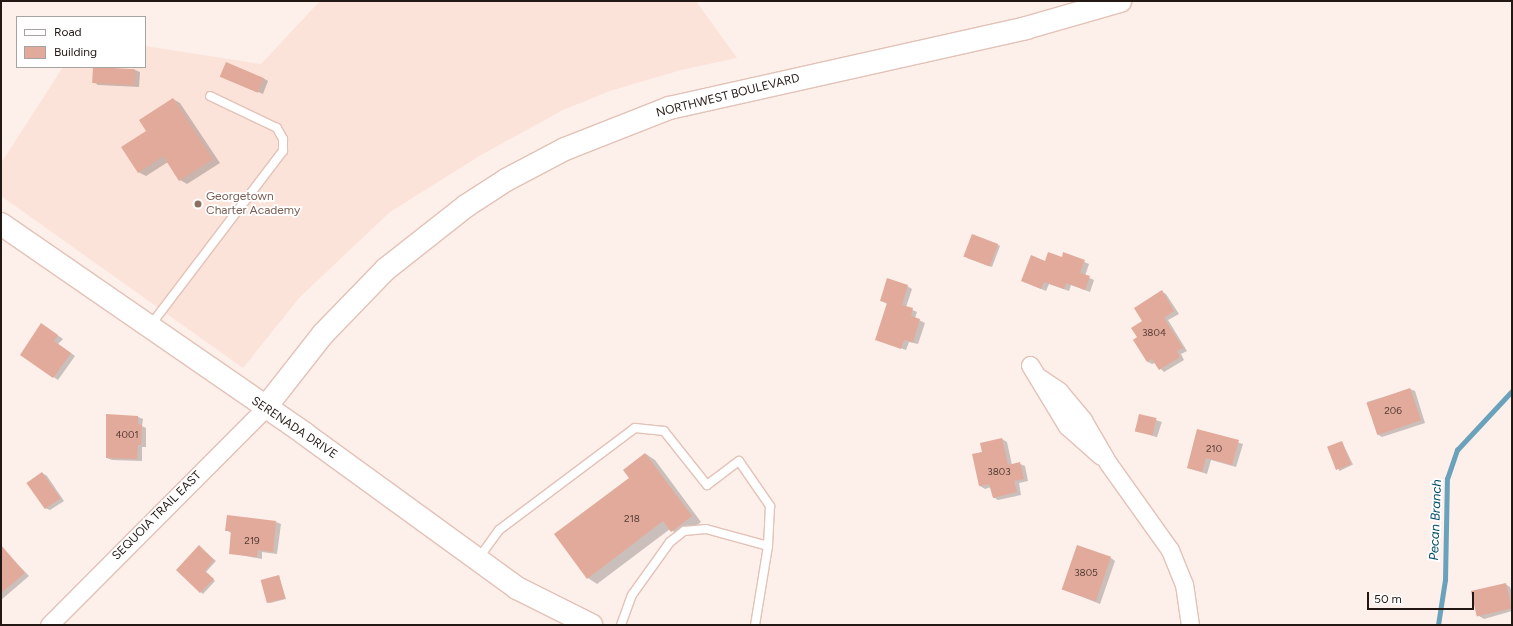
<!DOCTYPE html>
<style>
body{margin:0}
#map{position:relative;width:1513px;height:626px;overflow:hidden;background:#fdefea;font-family:Figtree,sans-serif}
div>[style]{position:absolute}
.built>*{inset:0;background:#fce3da}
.shadow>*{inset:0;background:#0003;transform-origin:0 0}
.stream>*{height:4.5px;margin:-2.25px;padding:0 2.25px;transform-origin:2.25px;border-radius:2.25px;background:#6aa2bb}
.building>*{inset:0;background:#e2aa9a;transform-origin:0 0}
.roads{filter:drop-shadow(1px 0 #e2c2b7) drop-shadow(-1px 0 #e2c2b7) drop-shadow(0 1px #e2c2b7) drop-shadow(0 -1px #e2c2b7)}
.lane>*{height:8px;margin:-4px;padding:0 4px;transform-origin:4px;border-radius:4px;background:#fff}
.street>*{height:17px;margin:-8.5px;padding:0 8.5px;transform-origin:8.5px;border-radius:8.5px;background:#fff}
.secondary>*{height:22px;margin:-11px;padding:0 11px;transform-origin:11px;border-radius:11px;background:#fff}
.dots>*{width:11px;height:11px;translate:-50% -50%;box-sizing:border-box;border:2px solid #fff;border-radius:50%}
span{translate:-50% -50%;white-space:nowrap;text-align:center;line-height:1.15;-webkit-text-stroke:3.5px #fff;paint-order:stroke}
.number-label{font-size:10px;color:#533c36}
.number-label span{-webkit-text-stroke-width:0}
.street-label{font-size:12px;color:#231814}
.education-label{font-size:12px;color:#785e54}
.left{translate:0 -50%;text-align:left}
.water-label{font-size:13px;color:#004f6a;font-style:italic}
.frame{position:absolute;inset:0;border:2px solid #231814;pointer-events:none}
.legend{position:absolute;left:16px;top:16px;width:130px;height:52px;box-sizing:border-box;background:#fff;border:1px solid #a7a3a1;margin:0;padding:5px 7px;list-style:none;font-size:12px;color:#231814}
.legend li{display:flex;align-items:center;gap:8px;height:20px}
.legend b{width:20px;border:1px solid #a7a3a1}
.scale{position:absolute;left:1367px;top:592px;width:107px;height:18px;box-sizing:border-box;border:2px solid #231814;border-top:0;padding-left:5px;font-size:12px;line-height:14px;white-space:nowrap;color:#231814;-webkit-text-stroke:3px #fff;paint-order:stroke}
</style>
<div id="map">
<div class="built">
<i style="clip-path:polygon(320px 1px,696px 1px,737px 58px,681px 70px,610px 91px,563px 110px,481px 155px,390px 212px,300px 297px,243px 368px,1px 196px,1px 163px,63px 67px,145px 67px,145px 46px,261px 64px)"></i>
</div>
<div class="shadow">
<i style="clip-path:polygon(94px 67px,135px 70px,140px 72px,139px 87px,98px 85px,94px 82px)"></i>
<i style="clip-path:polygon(263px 78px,268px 81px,263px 94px,226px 79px)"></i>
<i style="clip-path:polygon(173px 99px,180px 103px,220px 163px,187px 184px,180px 180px,168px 162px,146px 176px,138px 172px,148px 131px)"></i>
<i style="clip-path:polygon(998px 245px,1000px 246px,992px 267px,967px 258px)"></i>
<i style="clip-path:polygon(1064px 253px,1089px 264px,1085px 276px,1094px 280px,1090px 292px,1071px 285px,1069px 291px,1049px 284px,1046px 291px,1023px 281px,1045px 262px,1062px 258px)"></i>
<i style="clip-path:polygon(907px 286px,912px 289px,906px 307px,917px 312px,915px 318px,925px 323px,918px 344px,909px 342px,906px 350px,876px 339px,887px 304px,881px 300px)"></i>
<i style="clip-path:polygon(1162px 292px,1166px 294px,1179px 314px,1168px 320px,1187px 351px,1181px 354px,1184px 360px,1164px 372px,1155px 363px,1152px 364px,1148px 362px,1134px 340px,1138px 338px,1144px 321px)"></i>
<i style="clip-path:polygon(46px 327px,63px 339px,58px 344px,75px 356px,58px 380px,21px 355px)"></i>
<i style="clip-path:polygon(1410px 389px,1415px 391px,1425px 423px,1382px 437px,1377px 434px,1367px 402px)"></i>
<i style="left:1140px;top:415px;width:23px;height:16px;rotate:18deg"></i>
<i style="clip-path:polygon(138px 417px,143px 419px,142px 426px,146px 428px,146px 447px,142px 447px,142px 461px,112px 460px,107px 458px)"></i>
<i style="clip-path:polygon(1198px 430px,1243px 444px,1236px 467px,1211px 460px,1207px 474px,1188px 468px)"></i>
<i style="clip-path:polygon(1002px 439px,1007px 442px,1012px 465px,1020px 464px,1025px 466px,1028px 481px,1019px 483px,1021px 495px,998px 500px,993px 497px,991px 487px,985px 489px,980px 486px,973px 455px,983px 452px)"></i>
<i style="left:1342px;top:442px;width:25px;height:15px;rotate:64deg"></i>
<i style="clip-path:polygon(646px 454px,655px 460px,701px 522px,681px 537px,670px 529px,597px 584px,588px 578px,630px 478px)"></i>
<i style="clip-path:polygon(42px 473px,47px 476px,64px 501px,50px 510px,45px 508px,28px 483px)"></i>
<i style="clip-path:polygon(276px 522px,281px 524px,277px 554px,262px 552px,262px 559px,230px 553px,231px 533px,226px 530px)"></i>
<i style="clip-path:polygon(201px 548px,216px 561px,206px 572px,215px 581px,203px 594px,177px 570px)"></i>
<i style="clip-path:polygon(6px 552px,29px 576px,1px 600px,1px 556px)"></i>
<i style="clip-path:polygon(1111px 558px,1115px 561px,1100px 604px,1062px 589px)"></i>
<i style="clip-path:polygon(279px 576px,286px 599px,270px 603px,268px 602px)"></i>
<i style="clip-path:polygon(1505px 584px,1510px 587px,1512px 593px,1512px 611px,1484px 619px,1479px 616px)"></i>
</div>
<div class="stream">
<i style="left:1438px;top:625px;width:46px;rotate:-81.2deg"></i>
<i style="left:1445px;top:580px;width:101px;rotate:-88.9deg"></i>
<i style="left:1447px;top:479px;width:31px;rotate:-71deg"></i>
<i style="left:1457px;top:450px;width:81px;rotate:-47deg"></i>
</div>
<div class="building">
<i style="left:226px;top:62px;width:41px;height:16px;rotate:23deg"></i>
<i style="left:93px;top:67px;width:42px;height:16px;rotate:3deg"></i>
<i style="clip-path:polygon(173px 98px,213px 159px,179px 181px,163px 156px,138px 173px,121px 147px,146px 131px,139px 120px)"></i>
<i style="left:972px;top:234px;width:28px;height:24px;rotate:21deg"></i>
<i style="clip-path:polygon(1048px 252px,1062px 257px,1063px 252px,1085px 260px,1080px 273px,1090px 276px,1085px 290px,1066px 283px,1064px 289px,1044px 282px,1041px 289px,1021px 281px,1031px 255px,1045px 261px)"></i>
<i style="clip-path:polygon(887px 278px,908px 285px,902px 305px,913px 308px,911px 316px,920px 319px,913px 342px,904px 340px,901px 349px,875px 340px,887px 303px,880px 301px)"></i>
<i style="clip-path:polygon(1162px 290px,1174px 311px,1164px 318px,1183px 348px,1177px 351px,1180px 357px,1159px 370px,1152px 359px,1147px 362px,1133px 340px,1137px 337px,1131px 328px,1142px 321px,1134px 308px)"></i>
<i style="clip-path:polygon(41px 323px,58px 335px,54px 341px,71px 353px,53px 378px,20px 355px)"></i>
<i style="left:1410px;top:388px;width:34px;height:46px;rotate:71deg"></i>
<i style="clip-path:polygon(106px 414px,138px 416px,138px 424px,142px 425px,141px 445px,138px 445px,137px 459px,106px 458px)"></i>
<i style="left:1139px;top:414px;width:18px;height:18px;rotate:13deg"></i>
<i style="clip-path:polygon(1197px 429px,1239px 440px,1232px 465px,1206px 458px,1202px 472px,1187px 468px)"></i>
<i style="clip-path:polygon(1002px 438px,1008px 465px,1020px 462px,1024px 479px,1014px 481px,1017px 492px,993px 498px,989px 484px,979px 486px,972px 454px,982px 452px,980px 443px)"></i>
<i style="left:1342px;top:441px;width:25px;height:16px;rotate:69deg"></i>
<i style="clip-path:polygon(645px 453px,692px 516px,671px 532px,663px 521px,587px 579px,554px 534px,629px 478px,623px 470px)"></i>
<i style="left:42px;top:472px;width:32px;height:19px;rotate:55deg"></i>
<i style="clip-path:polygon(227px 515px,276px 521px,273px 552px,258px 550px,257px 557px,229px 554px,231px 531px,225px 531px)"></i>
<i style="clip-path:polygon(1px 545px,25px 573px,1px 593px)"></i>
<i style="clip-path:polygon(199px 545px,214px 560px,205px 571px,214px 579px,200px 593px,176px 570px)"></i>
<i style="left:1077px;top:545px;width:36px;height:47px;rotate:19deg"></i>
<i style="left:279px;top:575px;width:24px;height:19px;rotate:75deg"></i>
<i style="left:1506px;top:583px;width:26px;height:36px;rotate:77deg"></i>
</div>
<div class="roads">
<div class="lane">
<i style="left:150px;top:326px;width:220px;rotate:-52.8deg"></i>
<i style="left:283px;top:151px;width:12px;rotate:-90deg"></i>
<i style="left:283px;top:139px;width:13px;rotate:-119deg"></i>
<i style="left:277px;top:128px;width:74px;rotate:-154.5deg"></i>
<i style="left:478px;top:559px;width:36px;rotate:-54deg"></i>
<i style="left:499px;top:530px;width:170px;rotate:-36.9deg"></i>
<i style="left:635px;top:428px;width:29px;rotate:6deg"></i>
<i style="left:664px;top:431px;width:69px;rotate:51.5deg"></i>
<i style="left:707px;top:485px;width:40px;rotate:-37deg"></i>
<i style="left:739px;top:461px;width:55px;rotate:55.4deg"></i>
<i style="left:770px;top:506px;width:40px;rotate:92.9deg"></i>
<i style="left:621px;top:625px;width:32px;rotate:-70deg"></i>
<i style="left:632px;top:595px;width:65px;rotate:-54.4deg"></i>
<i style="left:670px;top:542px;width:18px;rotate:-38deg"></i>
<i style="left:684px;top:531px;width:22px;rotate:-5deg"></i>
<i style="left:706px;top:529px;width:64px;rotate:15.3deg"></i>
<i style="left:768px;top:546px;width:80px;rotate:99.3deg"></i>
</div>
<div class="street">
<i style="left:1030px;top:365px;width:71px;rotate:58.8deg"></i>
<i style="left:1067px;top:426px;width:45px;rotate:41.4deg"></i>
<i style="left:1040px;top:378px;width:23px;rotate:34deg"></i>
<i style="left:1059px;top:391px;width:38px;rotate:50deg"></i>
<i style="left:1083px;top:420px;width:50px;rotate:59.8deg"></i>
<i style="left:1108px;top:463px;width:107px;rotate:54.5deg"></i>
<i style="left:1170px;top:550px;width:37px;rotate:68deg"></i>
<i style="left:1184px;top:584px;width:41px;rotate:81.7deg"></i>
<i style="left:49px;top:625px;width:306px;rotate:-45.1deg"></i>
</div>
<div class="secondary">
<i style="left:1px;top:224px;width:369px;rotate:34.6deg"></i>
<i style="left:305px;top:434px;width:262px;rotate:36deg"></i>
<i style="left:517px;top:588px;width:83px;rotate:26.6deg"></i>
<i style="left:265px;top:408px;width:94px;rotate:-51.9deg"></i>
<i style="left:323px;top:334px;width:91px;rotate:-45.9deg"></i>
<i style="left:386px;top:269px;width:102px;rotate:-38.2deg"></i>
<i style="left:466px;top:206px;width:48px;rotate:-33deg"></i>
<i style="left:506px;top:180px;width:67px;rotate:-27.7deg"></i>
<i style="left:565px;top:149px;width:112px;rotate:-21.5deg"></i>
<i style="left:669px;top:108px;width:366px;rotate:-12.6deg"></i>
<i style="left:1026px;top:28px;width:98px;rotate:-16deg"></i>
</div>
</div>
<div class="dots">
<i style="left:198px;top:204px;background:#8d6e63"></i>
</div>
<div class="number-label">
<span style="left:1154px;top:333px">3804</span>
<span style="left:1393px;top:411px">206</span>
<span style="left:127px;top:435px">4001</span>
<span style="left:1214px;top:449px">210</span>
<span style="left:999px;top:472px">3803</span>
<span style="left:632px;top:519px">218</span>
<span style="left:252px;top:541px">219</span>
<span style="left:1086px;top:573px">3805</span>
</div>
<div class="street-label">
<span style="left:728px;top:96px;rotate:-14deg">NORTHWEST BOULEVARD</span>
<span style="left:294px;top:428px;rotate:34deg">SERENADA DRIVE</span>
<span style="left:157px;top:516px;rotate:-45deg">SEQUOIA TRAIL EAST</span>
</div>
<div class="education-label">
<span class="left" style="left:206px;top:204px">Georgetown<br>Charter Academy</span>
</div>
<div class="water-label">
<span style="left:1436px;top:520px;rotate:-88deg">Pecan Branch</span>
</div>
<div class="frame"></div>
<ul class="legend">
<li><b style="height:5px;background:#fff"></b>Road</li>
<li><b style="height:11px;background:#e2aa9a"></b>Building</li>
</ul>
<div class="scale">50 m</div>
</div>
